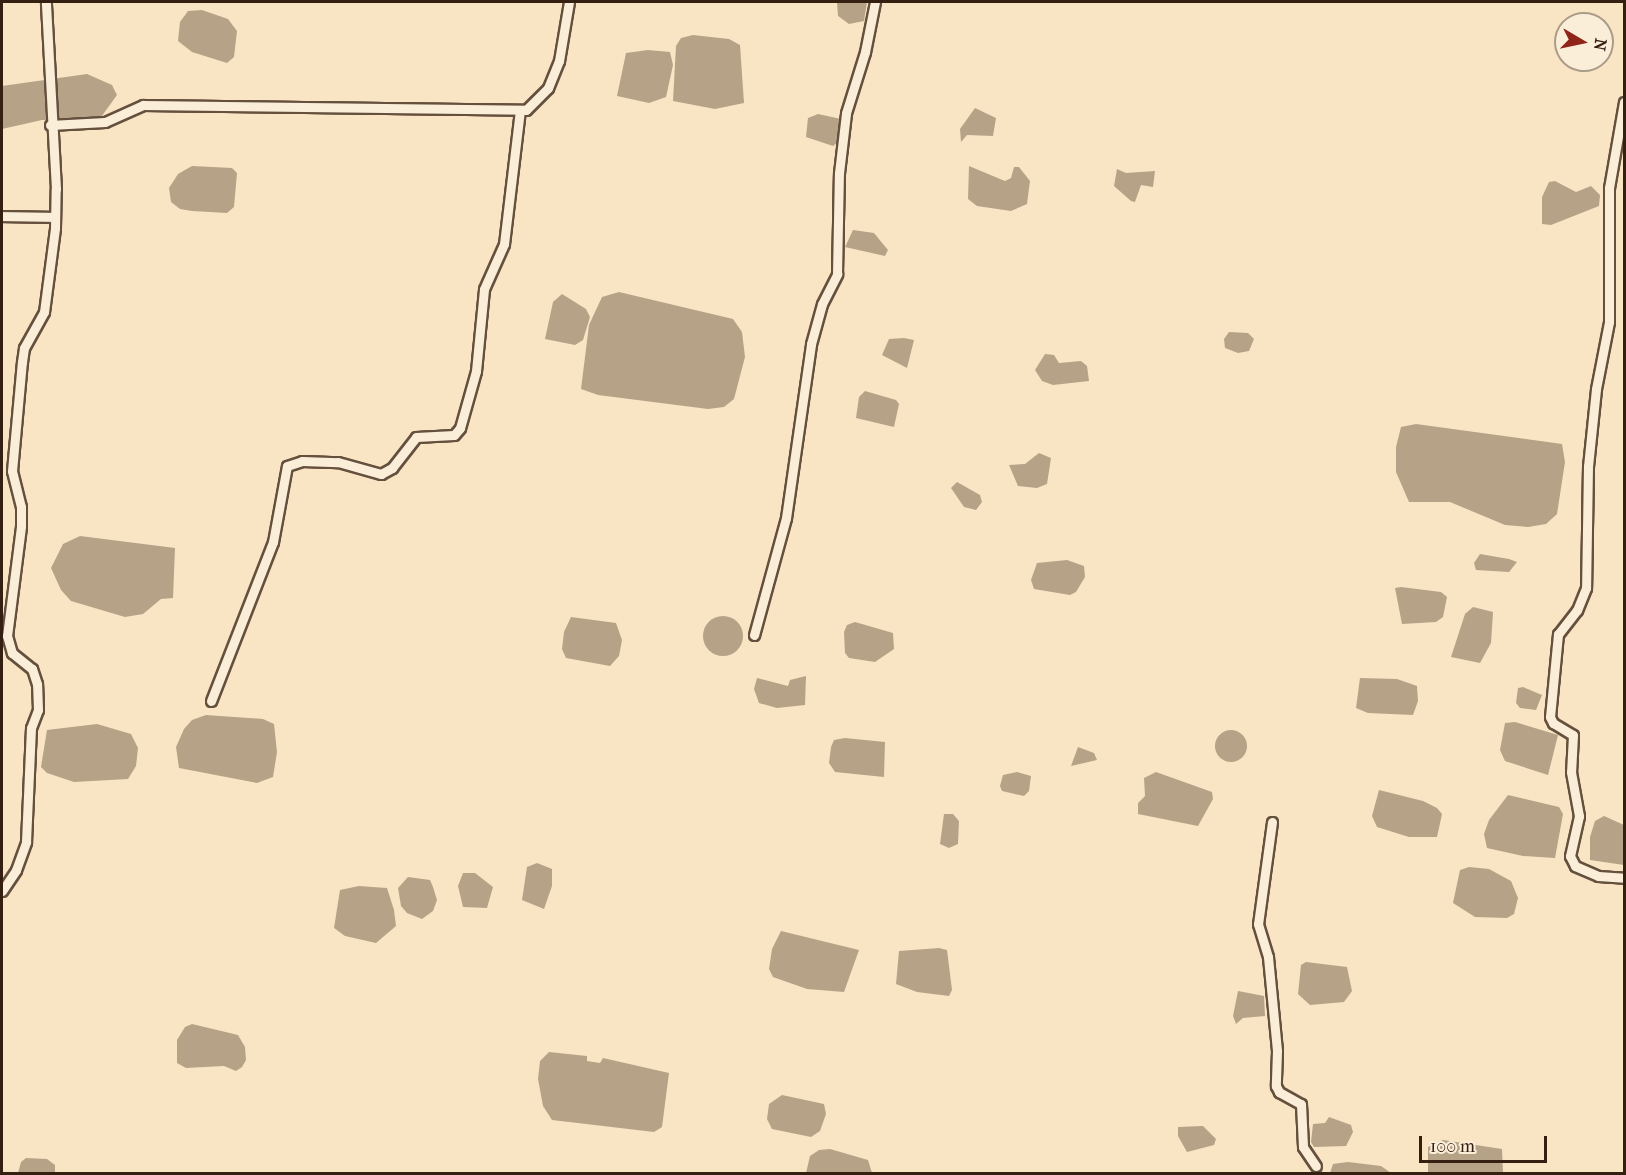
<!DOCTYPE html>
<style>
body{margin:0}
#map{position:relative;width:1626px;height:1175px;overflow:hidden;background:#f9e5c4;font-family:"IM FELL French Canon",serif}
div>[style]{position:absolute}
.water>*{inset:0;background:#b6a287}
.round{border-radius:50%}
.roads{filter:drop-shadow(2px 0 #65503e) drop-shadow(-2px 0 #65503e) drop-shadow(0 2px #65503e) drop-shadow(0 -2px #65503e)}
.minor>*{height:9px;margin:-4.5px;padding:0 4.5px;transform-origin:4.5px;border-radius:4.5px;background:#fbeed9}
span{translate:-50% -50%;white-space:nowrap;text-align:center;line-height:1.15;-webkit-text-stroke:4.5px #fbeed9;paint-order:stroke}
.frame{position:absolute;inset:0;border:3px solid #341f11;pointer-events:none}
.north{position:absolute;left:1554px;top:12px;width:60px;height:60px;box-sizing:border-box;background:#fbeed9;border:2px solid #ab9b89;border-radius:50%;rotate:99deg;font-size:16px;font-weight:700;line-height:24px;text-align:center;color:#341f11}
.north::after{content:'';display:block;margin:auto;width:21px;height:27px;background:#8f2418;clip-path:polygon(50% 0,100% 100%,50% 72%,0 100%)}
.scale{position:absolute;left:1419px;top:1136px;width:128px;height:27px;box-sizing:border-box;border:3px solid #341f11;border-top:0;padding-left:8px;font-size:18px;line-height:21px;white-space:nowrap;color:#341f11;-webkit-text-stroke:4px #fbeed9;paint-order:stroke}
</style>
<div id="map">
<div class="water">
<i style="clip-path:polygon(837px 2px,867px 2px,864px 21px,849px 24px,838px 16px)"></i>
<i style="clip-path:polygon(202px 10px,228px 19px,237px 31px,234px 57px,227px 63px,192px 52px,178px 41px,180px 22px,188px 11px)"></i>
<i style="clip-path:polygon(693px 35px,729px 39px,740px 45px,744px 103px,715px 109px,673px 101px,676px 46px,681px 38px)"></i>
<i style="clip-path:polygon(648px 50px,670px 52px,673px 65px,666px 97px,649px 103px,617px 96px,626px 53px)"></i>
<i style="clip-path:polygon(87px 74px,112px 85px,117px 95px,99px 120px,42px 120px,2px 129px,2px 86px)"></i>
<i style="clip-path:polygon(975px 108px,996px 118px,993px 136px,967px 135px,961px 142px,960px 129px)"></i>
<i style="clip-path:polygon(818px 114px,841px 119px,838px 142px,833px 146px,806px 137px,808px 118px)"></i>
<i style="clip-path:polygon(192px 166px,232px 168px,237px 173px,234px 207px,227px 213px,192px 211px,180px 209px,171px 202px,169px 188px,178px 174px)"></i>
<i style="clip-path:polygon(969px 166px,1005px 181px,1011px 178px,1014px 167px,1019px 167px,1030px 181px,1027px 204px,1011px 211px,977px 206px,968px 199px)"></i>
<i style="clip-path:polygon(1117px 169px,1126px 173px,1155px 171px,1153px 187px,1141px 185px,1135px 202px,1131px 201px,1114px 186px)"></i>
<i style="clip-path:polygon(1555px 181px,1576px 192px,1591px 186px,1600px 195px,1599px 206px,1551px 225px,1542px 224px,1542px 197px,1549px 182px)"></i>
<i style="clip-path:polygon(853px 230px,874px 233px,888px 250px,885px 256px,845px 247px)"></i>
<i style="clip-path:polygon(619px 292px,733px 319px,742px 332px,745px 357px,734px 399px,724px 407px,708px 409px,598px 395px,581px 389px,589px 325px,602px 297px)"></i>
<i style="clip-path:polygon(562px 294px,586px 309px,590px 317px,583px 340px,575px 345px,545px 339px,553px 302px)"></i>
<i style="clip-path:polygon(1229px 332px,1248px 333px,1254px 339px,1249px 351px,1238px 353px,1225px 348px,1224px 339px)"></i>
<i style="clip-path:polygon(904px 338px,914px 340px,907px 368px,882px 355px,889px 339px)"></i>
<i style="clip-path:polygon(1045px 354px,1054px 355px,1059px 363px,1081px 361px,1087px 366px,1089px 381px,1053px 385px,1042px 381px,1035px 370px)"></i>
<i style="clip-path:polygon(865px 391px,896px 400px,899px 404px,894px 427px,856px 418px,859px 397px)"></i>
<i style="clip-path:polygon(1416px 424px,1562px 444px,1565px 462px,1557px 514px,1546px 524px,1528px 527px,1505px 525px,1450px 502px,1409px 502px,1396px 472px,1396px 447px,1401px 427px)"></i>
<i style="clip-path:polygon(1039px 453px,1051px 458px,1047px 484px,1037px 488px,1018px 486px,1009px 465px,1025px 464px)"></i>
<i style="clip-path:polygon(957px 482px,980px 495px,982px 502px,976px 510px,964px 507px,951px 488px)"></i>
<i style="clip-path:polygon(80px 536px,175px 548px,173px 598px,161px 599px,143px 614px,125px 617px,71px 601px,61px 590px,51px 568px,63px 544px)"></i>
<i style="clip-path:polygon(1480px 554px,1509px 559px,1517px 562px,1509px 572px,1476px 570px,1474px 563px)"></i>
<i style="clip-path:polygon(1067px 560px,1084px 566px,1085px 577px,1076px 592px,1070px 595px,1034px 589px,1031px 580px,1037px 563px)"></i>
<i style="clip-path:polygon(1401px 587px,1441px 592px,1447px 597px,1443px 617px,1436px 622px,1402px 624px,1395px 588px)"></i>
<i style="clip-path:polygon(1473px 607px,1493px 612px,1491px 643px,1480px 663px,1451px 657px,1465px 614px)"></i>
<i class="round" style="left:703px;top:616px;width:40px;height:40px"></i>
<i style="clip-path:polygon(571px 617px,616px 623px,622px 640px,619px 656px,610px 666px,566px 658px,562px 649px,564px 632px)"></i>
<i style="clip-path:polygon(855px 622px,893px 633px,894px 649px,875px 662px,849px 658px,845px 653px,844px 632px,847px 625px)"></i>
<i style="clip-path:polygon(806px 676px,805px 705px,777px 708px,759px 703px,754px 689px,757px 678px,788px 686px,790px 680px)"></i>
<i style="clip-path:polygon(1360px 678px,1397px 679px,1417px 686px,1418px 701px,1413px 715px,1368px 713px,1356px 708px)"></i>
<i style="clip-path:polygon(1523px 687px,1542px 695px,1536px 710px,1520px 708px,1516px 703px,1518px 688px)"></i>
<i style="clip-path:polygon(206px 715px,263px 719px,274px 724px,277px 752px,273px 777px,257px 783px,179px 768px,176px 747px,184px 729px,192px 720px)"></i>
<i style="clip-path:polygon(1515px 722px,1558px 735px,1548px 775px,1505px 761px,1500px 750px,1505px 723px)"></i>
<i style="clip-path:polygon(97px 724px,131px 734px,138px 748px,136px 766px,128px 779px,74px 782px,47px 773px,41px 767px,47px 730px)"></i>
<i class="round" style="left:1215px;top:730px;width:32px;height:32px"></i>
<i style="clip-path:polygon(845px 738px,885px 742px,884px 777px,835px 772px,829px 763px,831px 747px,834px 740px)"></i>
<i style="clip-path:polygon(1078px 747px,1094px 753px,1097px 760px,1071px 766px)"></i>
<i style="clip-path:polygon(1017px 772px,1031px 776px,1029px 791px,1024px 796px,1002px 791px,1000px 786px,1003px 775px)"></i>
<i style="clip-path:polygon(1156px 772px,1212px 792px,1213px 799px,1198px 826px,1138px 814px,1138px 803px,1145px 796px,1144px 778px)"></i>
<i style="clip-path:polygon(1379px 790px,1423px 801px,1437px 808px,1442px 814px,1437px 837px,1409px 837px,1377px 827px,1372px 816px)"></i>
<i style="clip-path:polygon(1508px 795px,1559px 807px,1563px 814px,1555px 858px,1523px 856px,1487px 848px,1484px 834px,1489px 820px)"></i>
<i style="clip-path:polygon(944px 814px,953px 814px,959px 821px,958px 844px,949px 848px,940px 844px)"></i>
<i style="clip-path:polygon(1604px 816px,1624px 825px,1624px 865px,1590px 860px,1590px 837px,1595px 821px)"></i>
<i style="clip-path:polygon(537px 863px,552px 869px,552px 886px,544px 909px,522px 900px,527px 867px)"></i>
<i style="clip-path:polygon(1469px 867px,1489px 869px,1511px 881px,1518px 898px,1514px 914px,1507px 918px,1475px 917px,1453px 903px,1460px 870px)"></i>
<i style="clip-path:polygon(463px 873px,475px 873px,493px 887px,487px 908px,463px 907px,458px 886px)"></i>
<i style="clip-path:polygon(408px 877px,430px 880px,433px 887px,437px 900px,433px 911px,422px 919px,407px 913px,401px 906px,398px 888px)"></i>
<i style="clip-path:polygon(359px 886px,387px 888px,394px 910px,396px 926px,376px 943px,345px 936px,334px 928px,340px 890px)"></i>
<i style="clip-path:polygon(781px 931px,859px 950px,844px 992px,807px 989px,773px 977px,769px 969px,772px 949px)"></i>
<i style="clip-path:polygon(939px 948px,947px 950px,952px 990px,949px 996px,917px 992px,896px 984px,899px 951px)"></i>
<i style="clip-path:polygon(1306px 962px,1347px 967px,1352px 991px,1344px 1002px,1310px 1005px,1298px 994px,1301px 965px)"></i>
<i style="clip-path:polygon(1238px 991px,1264px 996px,1265px 1016px,1243px 1018px,1236px 1024px,1233px 1016px)"></i>
<i style="clip-path:polygon(192px 1024px,238px 1035px,245px 1047px,246px 1060px,242px 1067px,236px 1071px,224px 1066px,186px 1068px,177px 1063px,177px 1040px,185px 1027px)"></i>
<i style="clip-path:polygon(549px 1052px,587px 1056px,587px 1061px,600px 1063px,603px 1058px,669px 1073px,662px 1127px,654px 1132px,552px 1120px,543px 1106px,538px 1079px,540px 1061px)"></i>
<i style="clip-path:polygon(782px 1095px,824px 1104px,826px 1114px,820px 1131px,811px 1137px,772px 1129px,767px 1119px,769px 1104px)"></i>
<i style="clip-path:polygon(1329px 1117px,1351px 1125px,1353px 1132px,1346px 1146px,1314px 1147px,1311px 1142px,1313px 1124px,1325px 1123px)"></i>
<i style="clip-path:polygon(1203px 1126px,1216px 1139px,1214px 1145px,1187px 1152px,1178px 1136px,1178px 1127px)"></i>
<i style="clip-path:polygon(1443px 1140px,1502px 1149px,1503px 1173px,1428px 1173px,1428px 1147px)"></i>
<i style="clip-path:polygon(830px 1149px,868px 1160px,872px 1173px,806px 1173px,810px 1156px,819px 1150px)"></i>
<i style="clip-path:polygon(26px 1158px,47px 1159px,55px 1165px,55px 1173px,18px 1173px,21px 1162px)"></i>
<i style="clip-path:polygon(1348px 1162px,1381px 1166px,1391px 1173px,1330px 1173px,1333px 1164px)"></i>
</div>
<div class="roads">
<div class="minor">
<i style="left:1624px;top:102px;width:87px;rotate:99.9deg"></i>
<i style="left:1609px;top:188px;width:134px;rotate:90deg"></i>
<i style="left:1609px;top:322px;width:68px;rotate:101deg"></i>
<i style="left:1596px;top:389px;width:77px;rotate:95.9deg"></i>
<i style="left:1588px;top:466px;width:122px;rotate:90.9deg"></i>
<i style="left:1586px;top:588px;width:24px;rotate:112deg"></i>
<i style="left:1577px;top:610px;width:31px;rotate:128deg"></i>
<i style="left:1558px;top:634px;width:83px;rotate:95.5deg"></i>
<i style="left:1550px;top:717px;width:7px;rotate:63deg"></i>
<i style="left:1553px;top:723px;width:23px;rotate:31deg"></i>
<i style="left:1573px;top:735px;width:37px;rotate:93deg"></i>
<i style="left:1571px;top:772px;width:45px;rotate:79.7deg"></i>
<i style="left:1579px;top:816px;width:41px;rotate:102.7deg"></i>
<i style="left:1570px;top:856px;width:11px;rotate:63deg"></i>
<i style="left:1575px;top:866px;width:25px;rotate:23deg"></i>
<i style="left:1598px;top:876px;width:26px;rotate:4deg"></i>
<i style="left:50px;top:125px;width:55px;rotate:-3.1deg"></i>
<i style="left:105px;top:122px;width:42px;rotate:-24.1deg"></i>
<i style="left:143px;top:105px;width:383px;rotate:0.7deg"></i>
<i style="left:526px;top:110px;width:31px;rotate:-45deg"></i>
<i style="left:548px;top:88px;width:29px;rotate:-68deg"></i>
<i style="left:559px;top:61px;width:60px;rotate:-80.4deg"></i>
<i style="left:2px;top:216px;width:53px;rotate:1.1deg"></i>
<i style="left:754px;top:635px;width:121px;rotate:-74.7deg"></i>
<i style="left:786px;top:518px;width:176px;rotate:-81.8deg"></i>
<i style="left:811px;top:344px;width:41px;rotate:-74.6deg"></i>
<i style="left:822px;top:304px;width:34px;rotate:-63deg"></i>
<i style="left:837px;top:274px;width:101px;rotate:-88.9deg"></i>
<i style="left:839px;top:173px;width:60px;rotate:-83.3deg"></i>
<i style="left:846px;top:113px;width:64px;rotate:-72.7deg"></i>
<i style="left:865px;top:52px;width:51px;rotate:-78.7deg"></i>
<i style="left:211px;top:701px;width:171px;rotate:-68.7deg"></i>
<i style="left:273px;top:542px;width:77px;rotate:-79.6deg"></i>
<i style="left:287px;top:466px;width:16px;rotate:-18deg"></i>
<i style="left:302px;top:461px;width:36px;rotate:2deg"></i>
<i style="left:338px;top:462px;width:45px;rotate:15.6deg"></i>
<i style="left:381px;top:474px;width:13px;rotate:-29deg"></i>
<i style="left:392px;top:468px;width:39px;rotate:-52deg"></i>
<i style="left:416px;top:437px;width:38px;rotate:-3deg"></i>
<i style="left:454px;top:435px;width:9px;rotate:-49deg"></i>
<i style="left:460px;top:428px;width:59px;rotate:-74.3deg"></i>
<i style="left:476px;top:371px;width:82px;rotate:-84.4deg"></i>
<i style="left:484px;top:289px;width:49px;rotate:-66deg"></i>
<i style="left:504px;top:244px;width:135px;rotate:-83.2deg"></i>
<i style="left:1272px;top:822px;width:103px;rotate:97.8deg"></i>
<i style="left:1258px;top:924px;width:34px;rotate:73deg"></i>
<i style="left:1268px;top:957px;width:94px;rotate:84.5deg"></i>
<i style="left:1277px;top:1051px;width:35px;rotate:92deg"></i>
<i style="left:1276px;top:1086px;width:7px;rotate:63deg"></i>
<i style="left:1279px;top:1092px;width:25px;rotate:29deg"></i>
<i style="left:1301px;top:1104px;width:43px;rotate:87.3deg"></i>
<i style="left:1303px;top:1147px;width:23px;rotate:56deg"></i>
<i style="left:2px;top:891px;width:25px;rotate:-56deg"></i>
<i style="left:16px;top:870px;width:30px;rotate:-70deg"></i>
<i style="left:26px;top:842px;width:114px;rotate:-87.5deg"></i>
<i style="left:31px;top:728px;width:19px;rotate:-69deg"></i>
<i style="left:38px;top:710px;width:26px;rotate:-92deg"></i>
<i style="left:37px;top:684px;width:16px;rotate:-108deg"></i>
<i style="left:32px;top:669px;width:26px;rotate:-141deg"></i>
<i style="left:12px;top:653px;width:18px;rotate:-106deg"></i>
<i style="left:7px;top:636px;width:111px;rotate:-82.7deg"></i>
<i style="left:21px;top:526px;width:19px;rotate:-90deg"></i>
<i style="left:21px;top:507px;width:37px;rotate:-104deg"></i>
<i style="left:12px;top:471px;width:109px;rotate:-84.8deg"></i>
<i style="left:22px;top:362px;width:14px;rotate:-82deg"></i>
<i style="left:24px;top:348px;width:41px;rotate:-60.9deg"></i>
<i style="left:44px;top:312px;width:85px;rotate:-82.5deg"></i>
<i style="left:55px;top:228px;width:39px;rotate:-89deg"></i>
<i style="left:56px;top:189px;width:187px;rotate:-93.1deg"></i>
</div>
</div>
<div class="frame"></div>
<div class="north">N</div>
<div class="scale">100 m</div>
</div>
